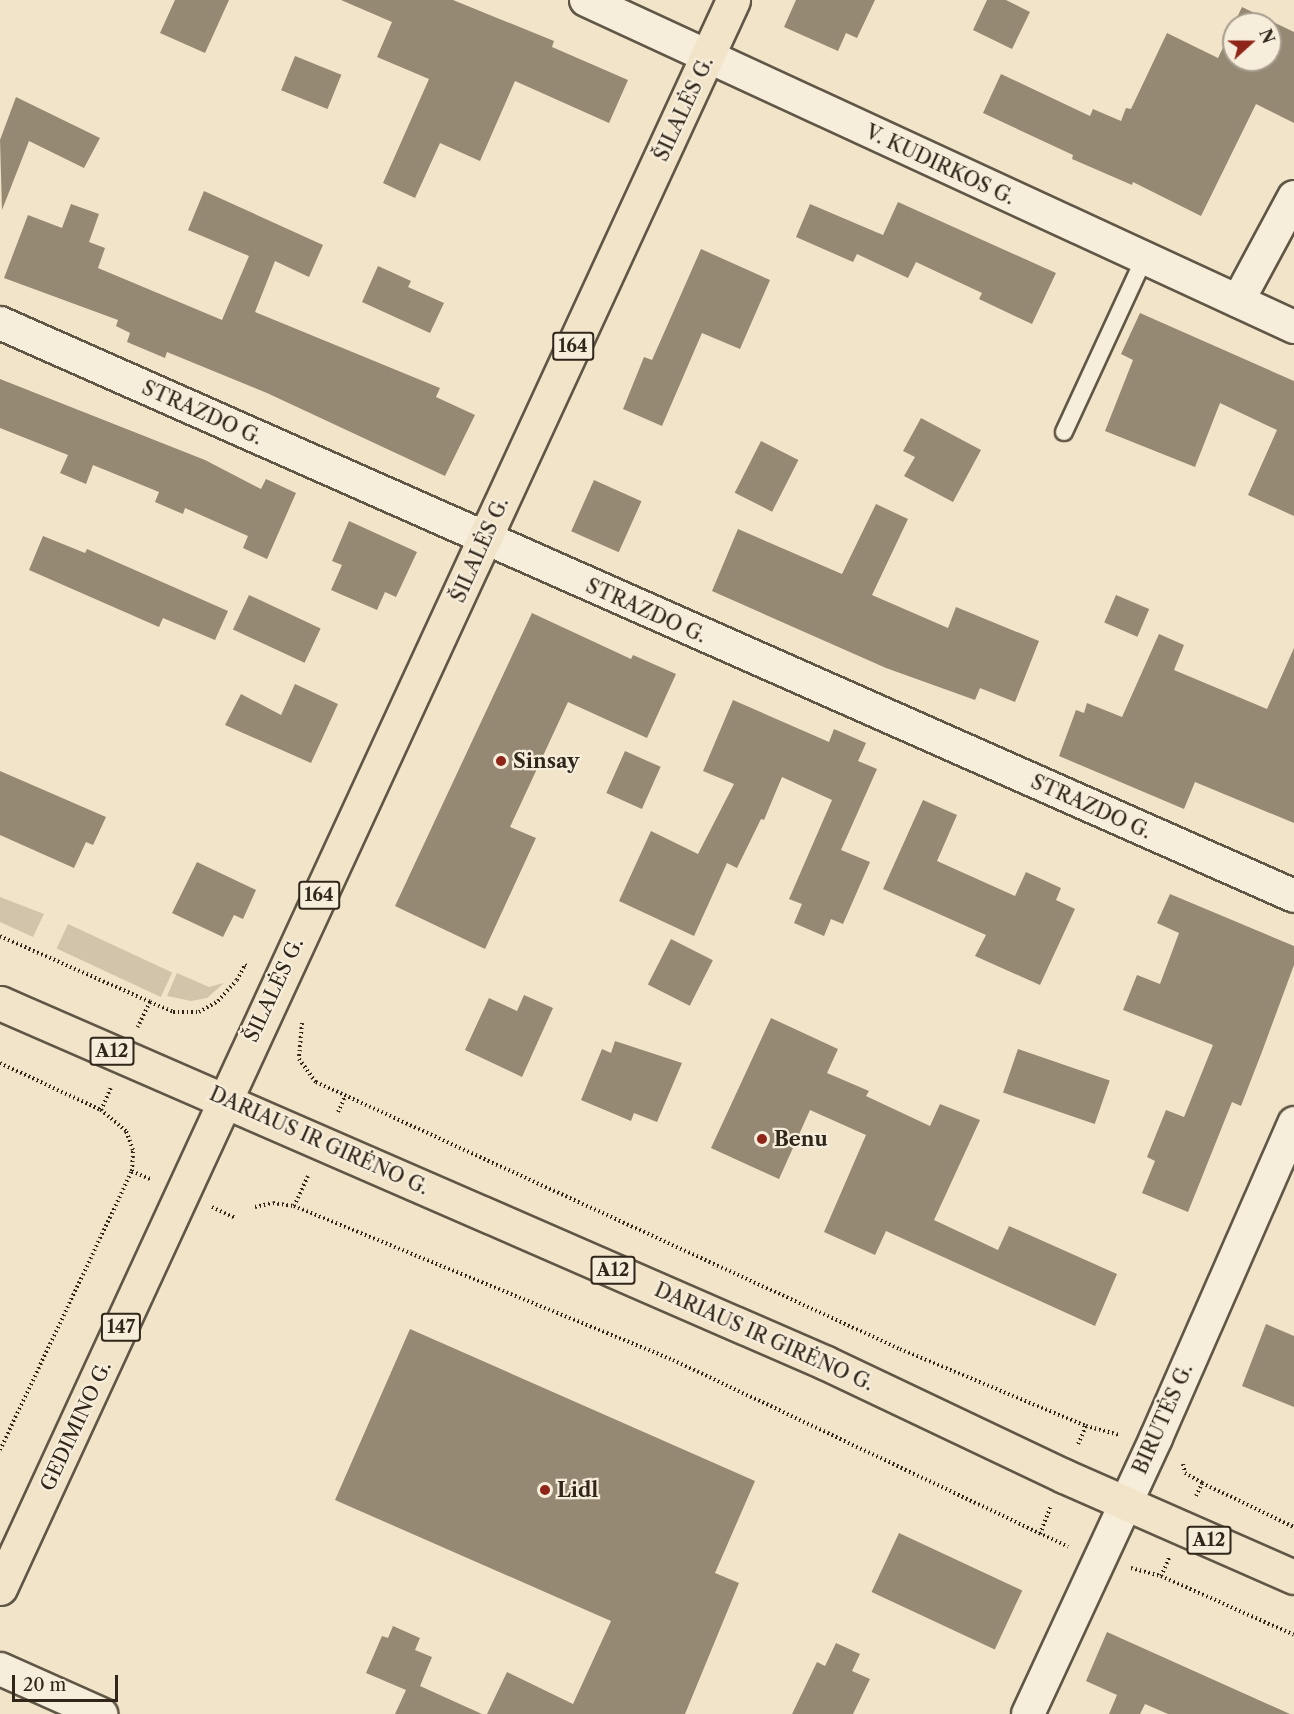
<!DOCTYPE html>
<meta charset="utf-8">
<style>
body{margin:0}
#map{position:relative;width:1294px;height:1714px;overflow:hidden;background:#f2e4c8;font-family:"Libre Caslon Text",serif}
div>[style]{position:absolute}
.green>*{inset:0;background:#d1c4aa;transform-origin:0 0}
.building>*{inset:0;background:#958974;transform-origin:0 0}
.path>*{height:4px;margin-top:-2px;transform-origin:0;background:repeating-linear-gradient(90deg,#30261a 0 1.5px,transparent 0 4.5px)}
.roads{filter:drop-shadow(2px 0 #605646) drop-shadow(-2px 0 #605646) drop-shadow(0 2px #605646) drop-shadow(0 -2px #605646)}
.lane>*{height:16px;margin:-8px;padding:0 8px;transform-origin:8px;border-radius:8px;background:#f7eddb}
.street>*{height:32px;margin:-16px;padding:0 16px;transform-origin:16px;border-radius:16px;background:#f7eddb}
.primary>*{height:33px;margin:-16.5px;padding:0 16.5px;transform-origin:16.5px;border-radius:16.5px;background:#f2e4c8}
.highway>*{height:33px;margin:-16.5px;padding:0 16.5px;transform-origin:16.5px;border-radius:16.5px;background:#f2e4c8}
.dots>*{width:16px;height:16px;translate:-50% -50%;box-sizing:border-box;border:3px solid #f7eddb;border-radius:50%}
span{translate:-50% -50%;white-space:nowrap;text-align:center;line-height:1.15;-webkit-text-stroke:4.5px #f7eddb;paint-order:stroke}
.shield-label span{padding:2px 4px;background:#f7eddb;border:2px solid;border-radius:4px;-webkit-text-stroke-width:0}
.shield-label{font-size:18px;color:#30261a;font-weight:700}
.street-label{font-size:20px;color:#30261a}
.poi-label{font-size:20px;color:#30261a;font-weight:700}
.left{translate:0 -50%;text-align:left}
.north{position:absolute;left:1222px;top:12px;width:60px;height:60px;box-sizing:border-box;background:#f7eddb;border:2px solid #a79d8e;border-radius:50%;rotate:69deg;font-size:16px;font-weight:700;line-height:24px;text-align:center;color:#30261a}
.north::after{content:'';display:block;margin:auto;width:21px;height:27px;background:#8f2418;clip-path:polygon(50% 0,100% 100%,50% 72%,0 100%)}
.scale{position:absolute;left:12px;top:1675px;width:106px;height:27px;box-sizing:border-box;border:3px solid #30261a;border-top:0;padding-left:8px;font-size:18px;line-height:21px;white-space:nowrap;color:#30261a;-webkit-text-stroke:4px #f7eddb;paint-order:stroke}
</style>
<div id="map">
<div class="green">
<i style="clip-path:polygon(0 897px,44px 914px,33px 937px,0 922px)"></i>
<i style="left:68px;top:924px;width:115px;height:27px;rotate:25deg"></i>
<i style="clip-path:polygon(177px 973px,209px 987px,224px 983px,207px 998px,191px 1001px,167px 996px)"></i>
</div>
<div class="building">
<i style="clip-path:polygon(175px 0,229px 0,205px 53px,160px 33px)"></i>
<i style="clip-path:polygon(341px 0,453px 0,554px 41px,552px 47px,628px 80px,609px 123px,515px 81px,480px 161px,440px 143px,415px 198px,383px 183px,429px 79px,377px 57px,392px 22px)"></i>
<i style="clip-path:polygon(796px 0,875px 0,857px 38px,846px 33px,838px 51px,784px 27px)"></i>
<i style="clip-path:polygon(987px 0,1006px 0,1030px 12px,1012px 49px,973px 30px)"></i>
<i style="clip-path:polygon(1242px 7px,1294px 32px,1294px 123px,1256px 104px,1201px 216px,1133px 182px,1132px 185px,1072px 159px,1073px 155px,983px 113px,1001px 74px,1090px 116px,1093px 109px,1121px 121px,1126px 108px,1131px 109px,1167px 33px,1218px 58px,1234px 25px,1234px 60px,1270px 60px,1270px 24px,1234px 24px)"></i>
<i style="left:295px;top:56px;width:50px;height:37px;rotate:22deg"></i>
<i style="clip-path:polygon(16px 97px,100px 138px,84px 168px,29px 141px,2px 210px,0 140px)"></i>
<i style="clip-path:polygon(204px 191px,323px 245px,309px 277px,275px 261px,255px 312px,440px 388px,436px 397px,475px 415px,445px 476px,267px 393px,167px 352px,165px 358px,127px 342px,130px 333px,116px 326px,118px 320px,4px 278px,28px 215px,62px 228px,71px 204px,99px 214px,89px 242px,105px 248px,98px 268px,222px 320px,249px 256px,188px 230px)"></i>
<i style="clip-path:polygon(898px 202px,1056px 273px,1032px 324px,979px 299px,982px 293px,916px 262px,908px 278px,857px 254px,853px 262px,796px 237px,810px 204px,883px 235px)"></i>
<i style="clip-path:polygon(701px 249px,770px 280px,740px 349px,702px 333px,662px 426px,623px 409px,644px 357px,652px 360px)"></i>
<i style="clip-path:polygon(378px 266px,411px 281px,408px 287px,444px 303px,430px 333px,362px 302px)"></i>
<i style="clip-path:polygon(1140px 313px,1294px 381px,1294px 516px,1248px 495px,1277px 430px,1220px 403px,1195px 467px,1105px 431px,1133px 360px,1121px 354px)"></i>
<i style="clip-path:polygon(0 379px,205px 460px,261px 489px,266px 479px,296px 493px,267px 559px,243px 548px,248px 536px,185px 508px,183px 514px,155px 502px,159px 492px,93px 465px,86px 484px,60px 473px,68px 455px,0 428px)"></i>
<i style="clip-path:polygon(921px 418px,981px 450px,953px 502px,904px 476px,915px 457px,903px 451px)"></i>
<i style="left:761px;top:441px;width:42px;height:58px;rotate:27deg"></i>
<i style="left:594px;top:480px;width:52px;height:56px;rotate:24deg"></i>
<i style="clip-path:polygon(876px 504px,908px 519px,872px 595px,948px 628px,956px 607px,1039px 641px,1015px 702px,980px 688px,975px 700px,886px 668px,712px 591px,738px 529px,842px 574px)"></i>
<i style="clip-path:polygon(349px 521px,417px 552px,396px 597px,385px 592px,377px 610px,331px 590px,342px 565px,332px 561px)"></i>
<i style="clip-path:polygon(43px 536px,85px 553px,87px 549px,228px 611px,215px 640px,163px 618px,159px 627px,29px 570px)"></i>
<i style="left:249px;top:595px;width:79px;height:38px;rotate:25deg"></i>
<i style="left:1116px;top:595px;width:36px;height:30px;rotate:23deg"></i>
<i style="clip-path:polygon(532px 613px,631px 659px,633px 655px,676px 674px,647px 738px,568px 702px,510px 827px,536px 838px,485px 949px,395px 906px)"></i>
<i style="clip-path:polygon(1159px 634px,1184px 645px,1174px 670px,1267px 709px,1294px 648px,1294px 823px,1195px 782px,1184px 809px,1059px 756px,1076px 710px,1084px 713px,1087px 703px,1122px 717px)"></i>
<i style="clip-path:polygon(295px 684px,338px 704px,311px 763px,225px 725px,241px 694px,281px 715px)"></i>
<i style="clip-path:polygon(733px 700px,829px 742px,834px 729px,866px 743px,858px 761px,877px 769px,841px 850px,870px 862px,843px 924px,831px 919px,824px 936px,794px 923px,802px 904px,789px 899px,832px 800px,782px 777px,764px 820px,761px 819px,737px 868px,727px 863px,694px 936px,619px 901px,651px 831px,698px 854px,734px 784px,703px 771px)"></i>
<i style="left:625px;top:751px;width:39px;height:46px;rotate:24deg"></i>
<i style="clip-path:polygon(0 771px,106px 817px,93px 845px,86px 842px,74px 868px,0 835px)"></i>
<i style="clip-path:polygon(923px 800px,957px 815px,937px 861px,1015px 896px,1026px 872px,1061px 888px,1056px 900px,1075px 909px,1040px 985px,975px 956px,986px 935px,883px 889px)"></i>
<i style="clip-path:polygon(197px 862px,256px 890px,243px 919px,234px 915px,223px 937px,172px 913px)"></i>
<i style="clip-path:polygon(1170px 894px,1294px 946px,1294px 965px,1263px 1049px,1241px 1106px,1232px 1102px,1188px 1212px,1142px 1193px,1155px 1161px,1147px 1157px,1166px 1110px,1184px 1117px,1213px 1045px,1123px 1010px,1137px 975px,1160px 984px,1179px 933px,1157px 923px)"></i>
<i style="left:671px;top:939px;width:47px;height:51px;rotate:27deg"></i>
<i style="clip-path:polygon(524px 995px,553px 1008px,522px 1077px,465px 1050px,489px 998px,517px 1011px)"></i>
<i style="clip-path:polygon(771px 1018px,838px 1049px,827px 1073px,869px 1091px,866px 1096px,930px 1126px,940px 1104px,980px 1120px,934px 1220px,998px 1250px,1009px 1226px,1117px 1274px,1095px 1326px,886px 1231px,875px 1255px,824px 1232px,866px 1135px,810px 1110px,779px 1179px,711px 1148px)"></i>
<i style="clip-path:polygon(615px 1041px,682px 1063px,657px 1122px,634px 1113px,631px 1121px,581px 1100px,602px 1049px,611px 1053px)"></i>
<i style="left:1018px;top:1049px;width:97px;height:46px;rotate:19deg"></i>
<i style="clip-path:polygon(1266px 1324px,1294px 1336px,1294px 1407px,1242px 1386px)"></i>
<i style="clip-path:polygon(410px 1329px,755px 1481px,715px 1573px,739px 1583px,685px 1714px,487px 1714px,507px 1672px,573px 1704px,611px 1621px,335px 1500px)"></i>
<i style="left:899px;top:1533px;width:136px;height:65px;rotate:25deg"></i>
<i style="clip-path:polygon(393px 1626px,420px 1638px,415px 1650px,432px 1657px,420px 1686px,482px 1714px,395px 1714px,406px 1690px,366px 1673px,382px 1636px,388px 1638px)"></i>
<i style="clip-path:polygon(1107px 1632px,1290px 1714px,1168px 1714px,1145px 1704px,1140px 1714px,1109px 1714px,1117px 1695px,1086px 1681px)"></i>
<i style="clip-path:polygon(836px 1643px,860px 1654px,852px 1671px,870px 1679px,853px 1714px,792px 1714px,817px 1662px,825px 1666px)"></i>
</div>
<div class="path">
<i style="left:0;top:936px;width:164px;rotate:23.7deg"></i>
<i style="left:150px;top:1002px;width:28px;rotate:116deg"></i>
<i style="left:150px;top:1002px;width:25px;rotate:23deg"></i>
<i style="left:173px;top:1012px;width:26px"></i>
<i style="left:199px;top:1012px;width:22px;rotate:-30deg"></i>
<i style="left:218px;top:1001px;width:28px;rotate:-48deg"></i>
<i style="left:237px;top:980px;width:17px;rotate:-62deg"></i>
<i style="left:245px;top:965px;width:4px;rotate:27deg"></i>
<i style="left:302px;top:1023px;width:36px;rotate:95deg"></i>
<i style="left:299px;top:1059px;width:29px;rotate:54deg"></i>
<i style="left:316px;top:1082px;width:642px;rotate:24.57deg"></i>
<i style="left:900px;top:1349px;width:201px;rotate:22.5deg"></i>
<i style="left:1086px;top:1426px;width:34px;rotate:15deg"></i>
<i style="left:0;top:1063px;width:111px;rotate:25deg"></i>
<i style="left:338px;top:1112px;width:17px;rotate:-66deg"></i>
<i style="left:132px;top:1171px;width:20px;rotate:24deg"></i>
<i style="left:294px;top:1206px;width:33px;rotate:-65deg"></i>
<i style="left:212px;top:1207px;width:26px;rotate:25deg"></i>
<i style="left:255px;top:1207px;width:18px;rotate:-13deg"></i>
<i style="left:273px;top:1203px;width:21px;rotate:8deg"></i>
<i style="left:294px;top:1206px;width:409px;rotate:22.1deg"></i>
<i style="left:673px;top:1360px;width:437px;rotate:25.3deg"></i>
<i style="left:1078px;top:1444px;width:20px;rotate:-66deg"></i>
<i style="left:0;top:1450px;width:309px;rotate:-64.7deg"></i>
<i style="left:132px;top:1171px;width:21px;rotate:-87deg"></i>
<i style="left:133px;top:1150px;width:20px;rotate:-110deg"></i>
<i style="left:126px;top:1131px;width:33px;rotate:-140deg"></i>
<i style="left:101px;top:1110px;width:24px;rotate:-66deg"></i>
<i style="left:1183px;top:1464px;width:9px;rotate:77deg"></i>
<i style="left:1185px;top:1473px;width:20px;rotate:30deg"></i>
<i style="left:1202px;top:1483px;width:102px;rotate:25.6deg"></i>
<i style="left:1196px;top:1496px;width:14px;rotate:-65deg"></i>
<i style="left:1040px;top:1534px;width:30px;rotate:-69deg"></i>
<i style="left:1131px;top:1568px;width:31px;rotate:15deg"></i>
<i style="left:1161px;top:1576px;width:145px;rotate:23.9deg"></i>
<i style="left:1161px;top:1576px;width:20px;rotate:-66deg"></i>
</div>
<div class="roads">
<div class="lane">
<i style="left:1064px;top:432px;width:191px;rotate:-65.2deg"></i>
</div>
<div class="street">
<i style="left:586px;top:0;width:780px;rotate:24.79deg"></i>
<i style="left:1238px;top:301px;width:118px;rotate:-61.7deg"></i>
<i style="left:0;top:323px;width:1415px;rotate:23.88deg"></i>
<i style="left:0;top:1669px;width:111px;rotate:24deg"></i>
<i style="left:1028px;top:1714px;width:304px;rotate:-65.1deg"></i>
<i style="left:1156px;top:1438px;width:344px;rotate:-66.3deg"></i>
</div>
<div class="primary">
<i style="left:0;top:1588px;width:1749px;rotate:-65.22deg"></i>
</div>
<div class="highway">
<i style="left:0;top:1003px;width:901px;rotate:23.55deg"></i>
<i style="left:826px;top:1363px;width:263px;rotate:25.4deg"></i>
<i style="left:1064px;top:1476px;width:251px;rotate:23.7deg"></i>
</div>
</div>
<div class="dots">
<i style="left:501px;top:761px;background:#8f2418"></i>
<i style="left:762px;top:1139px;background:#8f2418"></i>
<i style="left:545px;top:1490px;background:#8f2418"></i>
</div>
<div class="shield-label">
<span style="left:573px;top:346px">164</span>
<span style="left:319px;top:895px">164</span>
<span style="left:112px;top:1051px">A12</span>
<span style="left:613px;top:1270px">A12</span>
<span style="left:121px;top:1327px">147</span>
<span style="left:1209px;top:1540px">A12</span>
</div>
<div class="street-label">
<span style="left:684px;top:109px;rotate:-65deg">ŠILALĖS G.</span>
<span style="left:940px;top:165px;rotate:25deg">V. KUDIRKOS G.</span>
<span style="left:202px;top:413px;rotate:24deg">STRAZDO G.</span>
<span style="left:480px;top:550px;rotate:-66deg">ŠILALĖS G.</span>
<span style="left:646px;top:611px;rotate:24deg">STRAZDO G.</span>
<span style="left:1091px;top:807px;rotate:24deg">STRAZDO G.</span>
<span style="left:274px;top:990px;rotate:-65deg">ŠILALĖS G.</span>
<span style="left:319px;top:1141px;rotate:24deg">DARIAUS IR GIRĖNO G.</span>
<span style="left:764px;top:1337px;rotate:24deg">DARIAUS IR GIRĖNO G.</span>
<span style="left:1163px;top:1419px;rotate:-66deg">BIRUTĖS G.</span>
<span style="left:76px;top:1426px;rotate:-65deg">GEDIMINO G.</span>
</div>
<div class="poi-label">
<span class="left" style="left:513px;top:761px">Sinsay</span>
<span class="left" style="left:774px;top:1139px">Benu</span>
<span class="left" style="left:557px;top:1490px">Lidl</span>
</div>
<div class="north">N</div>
<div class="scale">20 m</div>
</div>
